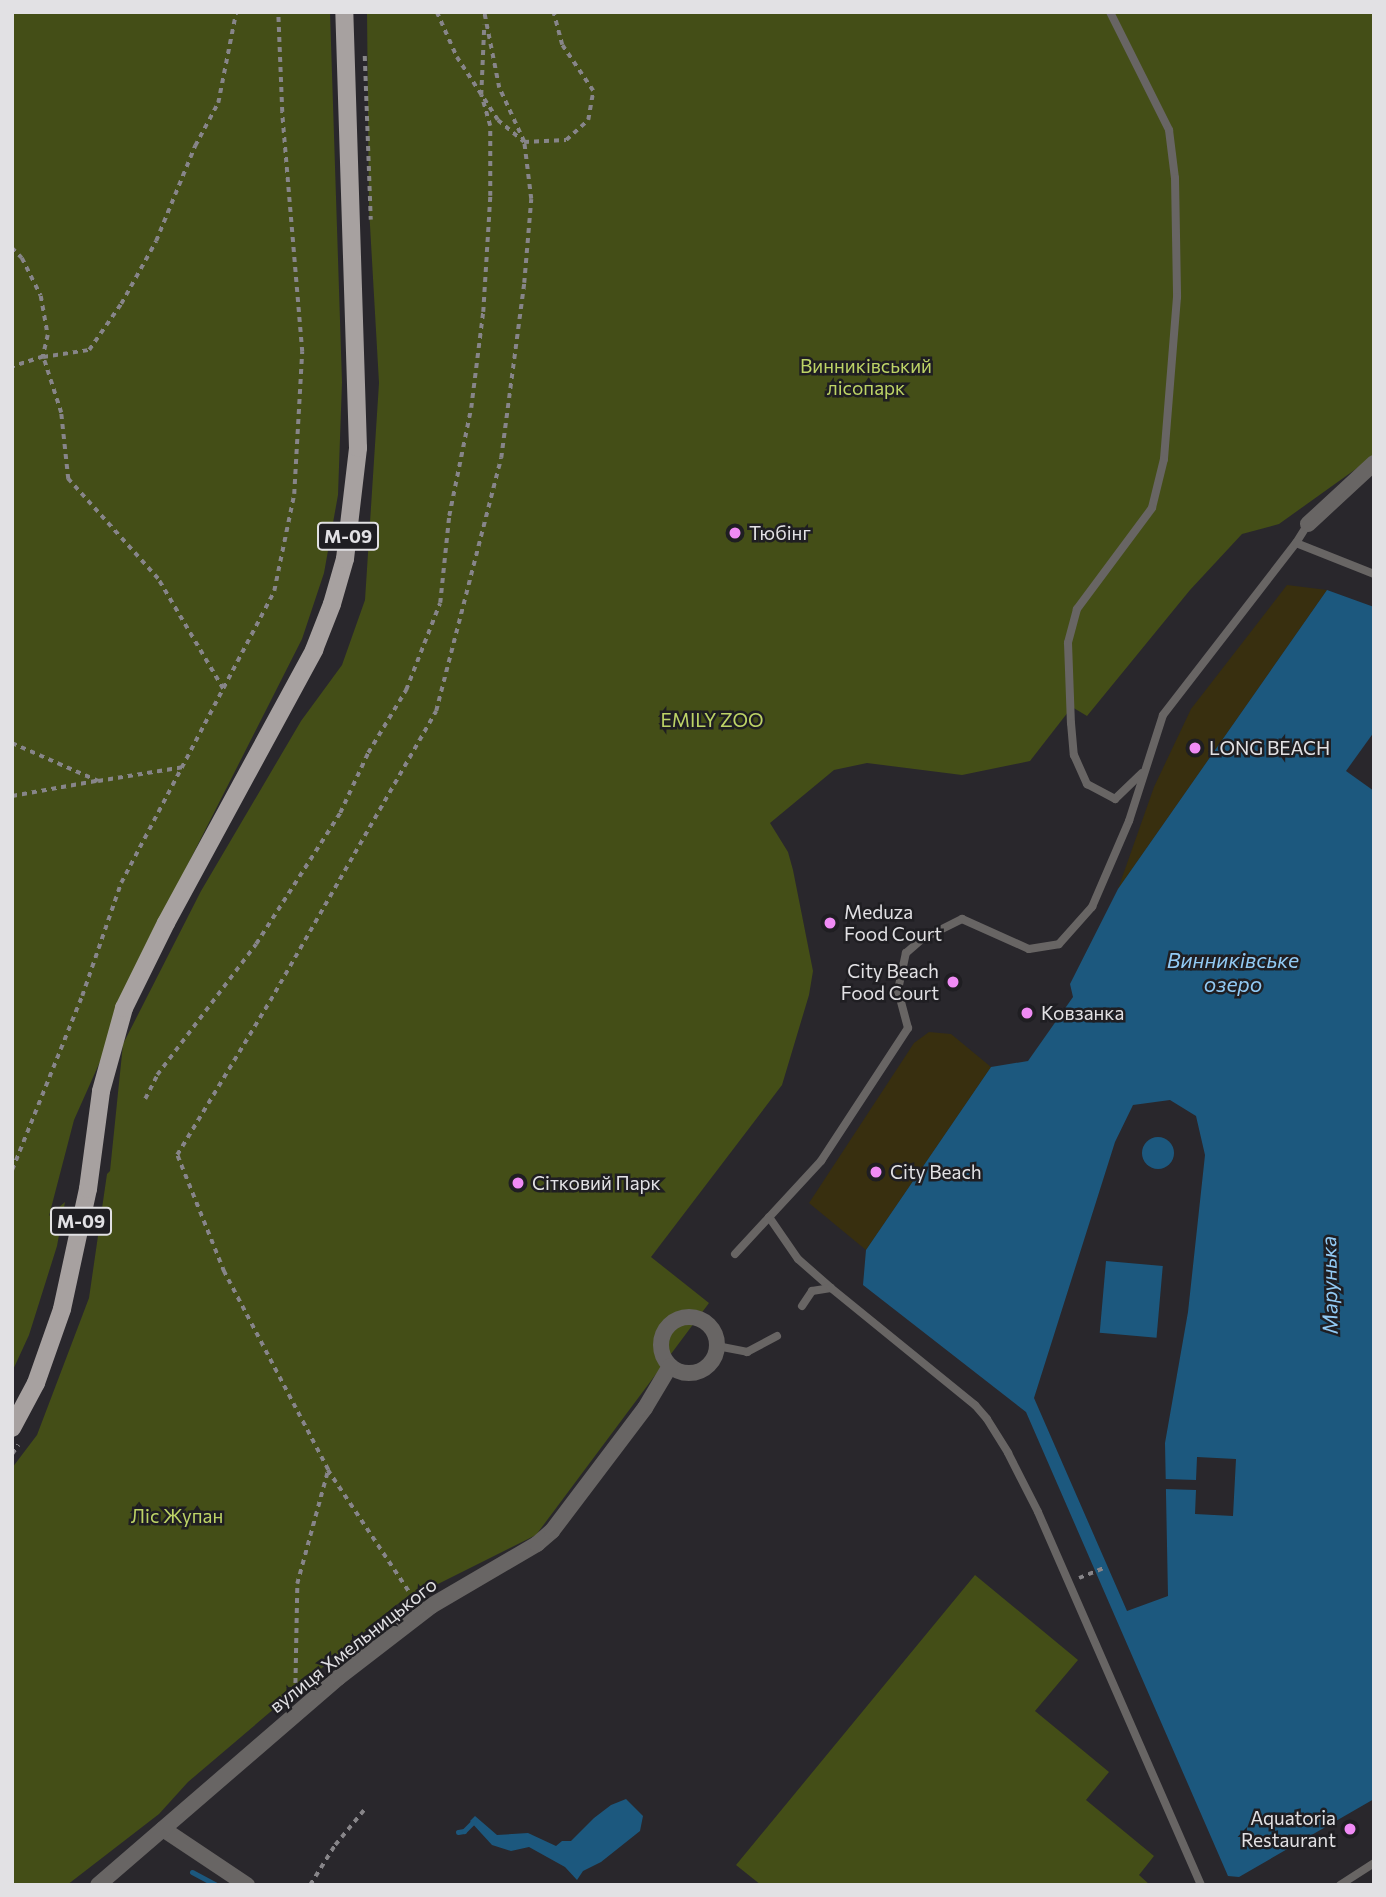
<!DOCTYPE html>
<meta charset="utf-8">
<style>
body{margin:0}
#map{position:relative;width:1386px;height:1897px;overflow:hidden;background:#29272c;font-family:Commissioner,sans-serif}
div>[style]{position:absolute}
.green>*{inset:0;background:#444e17}
.sand>*{inset:0;background:#382f0f}
.water>*{inset:0;background:#1c587e;transform-origin:0 0}
.round{border-radius:50%}
.pier>*{inset:0;background:#29272c}
.stream>*{height:5px;margin:-2.5px;padding:0 2.5px;transform-origin:2.5px;border-radius:2.5px;background:#1c587e}
.path>*{height:3.5px;margin-top:-1.75px;transform-origin:0;background:repeating-linear-gradient(90deg,#878589 0 5px,transparent 0 10px)}
.service>*{height:8px;margin:-4px;padding:0 4px;transform-origin:4px;border-radius:4px;background:#686564}
.minor>*{height:16px;margin:-8px;padding:0 8px;transform-origin:8px;border-radius:8px;background:#686564}
.minor>.ring{margin:-8px;padding:0;box-sizing:content-box;background:none;border:16px solid #686564;border-radius:50%}
.primary>*{height:18px;margin:-9px;padding:0 9px;transform-origin:9px;border-radius:9px;background:#a7a1a0}
.dots>*{width:19px;height:19px;translate:-50% -50%;box-sizing:border-box;border:4px solid #1f1e22;border-radius:50%}
span{translate:-50% -50%;white-space:nowrap;text-align:center;line-height:1.15;-webkit-text-stroke:5px #1f1e22;paint-order:stroke}
.shield-label span{padding:2px 5px;background:#1f1e22;border:2px solid;border-radius:5px;-webkit-text-stroke-width:0}
.shield-label{font-size:18px;color:#e2e1e4;font-weight:700}
.park-label{font-size:19px;color:#bdd366}
.poi-label{font-size:19px;color:#e2e1e4}
.left{translate:0 -50%;text-align:left}
.right{translate:-100% -50%;text-align:right}
.street-label{font-size:19px;color:#e2e1e4}
.water-label{font-size:21px;color:#92caf4;font-style:italic}
.frame{position:absolute;inset:0;border:14px solid #e2e1e4;pointer-events:none}
</style>
<div id="map">
<div class="green">
<i style="clip-path:polygon(12px 12px,330px 12px,342px 382px,338px 495px,324px 573px,302px 639px,188px 864px,74px 1120px,49px 1216px,65px 1202px,57px 1246px,29px 1335px,12px 1372px)"></i>
<i style="clip-path:polygon(367px 12px,1374px 12px,1374px 456px,1279px 524px,1242px 534px,1190px 590px,1087px 716px,1072px 707px,1030px 761px,962px 775px,867px 763px,834px 770px,770px 823px,788px 852px,793px 870px,813px 971px,809px 995px,782px 1085px,651px 1257px,709px 1303px,536px 1535px,396px 1605px,188px 1782px,159px 1814px,67px 1885px,12px 1885px,12px 1468px,37px 1435px,89px 1298px,107px 1174px,110px 1171px,123px 1044px,201px 891px,301px 721px,342px 665px,365px 600px,379px 383px,369px 208px)"></i>
<i style="clip-path:polygon(975px 1575px,1078px 1660px,1035px 1711px,1109px 1772px,1086px 1800px,1154px 1856px,1139px 1875px,1150px 1885px,761px 1885px,736px 1865px)"></i>
</div>
<div class="sand">
<i style="clip-path:polygon(1287px 585px,1327px 590px,1118px 889px,1154px 787px,1191px 709px)"></i>
<i style="clip-path:polygon(929px 1032px,951px 1034px,991px 1067px,866px 1250px,809px 1203px,914px 1043px)"></i>
</div>
<div class="water">
<i style="clip-path:polygon(evenodd,1327px 590px,1374px 607px,1374px 1799px,1239px 1877px,1228px 1876px,1026px 1412px,863px 1285px,866px 1250px,991px 1067px,1028px 1061px,1073px 997px,1070px 984px,1118px 889px,1327px 590px,1170px 1100px,1196px 1116px,1205px 1155px,1188px 1312px,1165px 1443px,1168px 1596px,1127px 1611px,1034px 1398px,1115px 1142px,1133px 1105px,1170px 1100px)"></i>
<i class="round" style="left:1142px;top:1137px;width:32px;height:32px"></i>
<i style="left:1106px;top:1261px;width:57px;height:72px;rotate:5deg"></i>
<i style="clip-path:polygon(626px 1799px,643px 1816px,640px 1831px,601px 1862px,583px 1871px,577px 1880px,565px 1867px,529px 1847px,511px 1851px,492px 1845px,470px 1821px,475px 1816px,497px 1835px,528px 1833px,556px 1846px,562px 1841px,571px 1841px,594px 1818px,611px 1805px)"></i>
</div>
<div class="pier">
<i style="clip-path:polygon(1374px 732px,1374px 791px,1346px 771px)"></i>
<i style="clip-path:polygon(1197px 1457px,1236px 1459px,1233px 1516px,1195px 1514px,1196px 1490px,1164px 1489px,1164px 1479px,1196px 1480px)"></i>
</div>
<div class="stream">
<i style="left:458px;top:1832px;width:6px;rotate:-9deg"></i>
<i style="left:464px;top:1831px;width:14px;rotate:-45deg"></i>
<i style="left:192px;top:1872px;width:27px;rotate:28deg"></i>
</div>
<div class="path">
<i style="left:437px;top:12px;width:49px;rotate:66deg"></i>
<i style="left:457px;top:57px;width:75px;rotate:56.9deg"></i>
<i style="left:498px;top:120px;width:34px;rotate:40deg"></i>
<i style="left:524px;top:142px;width:42px;rotate:-2.7deg"></i>
<i style="left:566px;top:140px;width:30px;rotate:-42deg"></i>
<i style="left:588px;top:120px;width:29px;rotate:-80deg"></i>
<i style="left:593px;top:91px;width:55px;rotate:-124deg"></i>
<i style="left:562px;top:45px;width:34px;rotate:-105deg"></i>
<i style="left:365px;top:56px;width:164px;rotate:87.9deg"></i>
<i style="left:12px;top:248px;width:14px;rotate:45deg"></i>
<i style="left:22px;top:258px;width:42px;rotate:63.4deg"></i>
<i style="left:41px;top:296px;width:40px;rotate:80deg"></i>
<i style="left:48px;top:335px;width:23px;rotate:103deg"></i>
<i style="left:43px;top:357px;width:33px;rotate:162deg"></i>
<i style="left:223px;top:689px;width:128px;rotate:-120.6deg"></i>
<i style="left:158px;top:579px;width:135px;rotate:-132deg"></i>
<i style="left:68px;top:479px;width:66px;rotate:-96.1deg"></i>
<i style="left:61px;top:413px;width:59px;rotate:-107.8deg"></i>
<i style="left:43px;top:357px;width:47px;rotate:-8.7deg"></i>
<i style="left:89px;top:350px;width:56px;rotate:-55.2deg"></i>
<i style="left:121px;top:304px;width:72px;rotate:-60.9deg"></i>
<i style="left:156px;top:241px;width:103px;rotate:-67.7deg"></i>
<i style="left:195px;top:146px;width:49px;rotate:-61.9deg"></i>
<i style="left:218px;top:103px;width:93px;rotate:-78.8deg"></i>
<i style="left:12px;top:743px;width:94px;rotate:23.8deg"></i>
<i style="left:98px;top:781px;width:87px;rotate:-9.2deg"></i>
<i style="left:12px;top:796px;width:85px;rotate:-10.1deg"></i>
<i style="left:145px;top:1099px;width:27px;rotate:-63deg"></i>
<i style="left:157px;top:1075px;width:164px;rotate:-52.9deg"></i>
<i style="left:256px;top:944px;width:156px;rotate:-57.3deg"></i>
<i style="left:340px;top:813px;width:66px;rotate:-65deg"></i>
<i style="left:368px;top:753px;width:74px;rotate:-58.9deg"></i>
<i style="left:406px;top:690px;width:93px;rotate:-68.7deg"></i>
<i style="left:440px;top:603px;width:87px;rotate:-84.1deg"></i>
<i style="left:449px;top:516px;width:110px;rotate:-78.5deg"></i>
<i style="left:471px;top:408px;width:97px;rotate:-82.9deg"></i>
<i style="left:483px;top:312px;width:116px;rotate:-86.5deg"></i>
<i style="left:490px;top:196px;width:70px;rotate:-90deg"></i>
<i style="left:490px;top:126px;width:32px;rotate:-106deg"></i>
<i style="left:481px;top:95px;width:70px;rotate:-87.5deg"></i>
<i style="left:12px;top:1170px;width:188px;rotate:-68.1deg"></i>
<i style="left:82px;top:996px;width:120px;rotate:-71deg"></i>
<i style="left:121px;top:883px;width:330px;rotate:-62.3deg"></i>
<i style="left:274px;top:591px;width:99px;rotate:-78.3deg"></i>
<i style="left:294px;top:494px;width:142px;rotate:-86.8deg"></i>
<i style="left:302px;top:352px;width:241px;rotate:-94.8deg"></i>
<i style="left:282px;top:112px;width:100px;rotate:-92.3deg"></i>
<i style="left:12px;top:1454px;width:11px;rotate:-56deg"></i>
<i style="left:328px;top:1470px;width:155px;rotate:56.3deg"></i>
<i style="left:1079px;top:1578px;width:29px;rotate:-22deg"></i>
<i style="left:295px;top:1693px;width:109px;rotate:-88.9deg"></i>
<i style="left:297px;top:1584px;width:118px;rotate:-74.8deg"></i>
<i style="left:328px;top:1470px;width:224px;rotate:-117.7deg"></i>
<i style="left:224px;top:1272px;width:126px;rotate:-111.9deg"></i>
<i style="left:177px;top:1155px;width:180px;rotate:-58.9deg"></i>
<i style="left:270px;top:1001px;width:334px;rotate:-60.2deg"></i>
<i style="left:436px;top:711px;width:261px;rotate:-75.6deg"></i>
<i style="left:501px;top:458px;width:177px;rotate:-82.5deg"></i>
<i style="left:524px;top:283px;width:84px;rotate:-85.2deg"></i>
<i style="left:531px;top:199px;width:57px;rotate:-97deg"></i>
<i style="left:524px;top:142px;width:60px;rotate:-114.8deg"></i>
<i style="left:499px;top:88px;width:77px;rotate:-101.2deg"></i>
<i style="left:310px;top:1885px;width:47px;rotate:-58deg"></i>
<i style="left:335px;top:1845px;width:45px;rotate:-50.4deg"></i>
</div>
<div class="service">
<i style="left:1110px;top:12px;width:132px;rotate:63.4deg"></i>
<i style="left:1169px;top:130px;width:48px;rotate:82.9deg"></i>
<i style="left:1175px;top:178px;width:119px;rotate:89deg"></i>
<i style="left:1177px;top:297px;width:163px;rotate:94.6deg"></i>
<i style="left:1164px;top:459px;width:50px;rotate:103.8deg"></i>
<i style="left:1152px;top:508px;width:126px;rotate:126.6deg"></i>
<i style="left:1077px;top:609px;width:35px;rotate:105deg"></i>
<i style="left:1068px;top:643px;width:80px;rotate:87.9deg"></i>
<i style="left:1071px;top:723px;width:32px;rotate:85deg"></i>
<i style="left:1074px;top:755px;width:32px;rotate:66deg"></i>
<i style="left:1087px;top:784px;width:32px;rotate:28deg"></i>
<i style="left:1115px;top:799px;width:37px;rotate:-44deg"></i>
<i style="left:1296px;top:543px;width:22px;rotate:-58deg"></i>
<i style="left:769px;top:1217px;width:51px;rotate:55.4deg"></i>
<i style="left:798px;top:1259px;width:44px;rotate:41.3deg"></i>
<i style="left:735px;top:1254px;width:127px;rotate:-47.2deg"></i>
<i style="left:821px;top:1161px;width:159px;rotate:-56.8deg"></i>
<i style="left:908px;top:1028px;width:39px;rotate:-105deg"></i>
<i style="left:898px;top:990px;width:38px;rotate:-78deg"></i>
<i style="left:906px;top:953px;width:21px;rotate:-41deg"></i>
<i style="left:922px;top:939px;width:45px;rotate:-26.6deg"></i>
<i style="left:962px;top:919px;width:73px;rotate:24.1deg"></i>
<i style="left:1029px;top:949px;width:30px;rotate:-9deg"></i>
<i style="left:1059px;top:944px;width:50px;rotate:-48.3deg"></i>
<i style="left:1092px;top:907px;width:94px;rotate:-66.7deg"></i>
<i style="left:1129px;top:821px;width:111px;rotate:-72.2deg"></i>
<i style="left:1163px;top:715px;width:217px;rotate:-52.3deg"></i>
<i style="left:1296px;top:543px;width:84px;rotate:21.7deg"></i>
<i style="left:802px;top:1306px;width:18px;rotate:-56deg"></i>
<i style="left:812px;top:1291px;width:19px;rotate:-9deg"></i>
<i style="left:831px;top:1288px;width:186px;rotate:39.1deg"></i>
<i style="left:975px;top:1405px;width:18px;rotate:49deg"></i>
<i style="left:987px;top:1419px;width:40px;rotate:58deg"></i>
<i style="left:1008px;top:1453px;width:66px;rotate:63deg"></i>
<i style="left:1038px;top:1512px;width:407px;rotate:66.4deg"></i>
<i style="left:717px;top:1346px;width:31px;rotate:11deg"></i>
<i style="left:747px;top:1352px;width:34px;rotate:-28deg"></i>
<i style="left:1340px;top:1885px;width:40px;rotate:-32.9deg"></i>
</div>
<div class="minor">
<i style="left:1308px;top:524px;width:90px;rotate:-42.7deg"></i>
<i class="ring" style="left:661px;top:1317px;width:40px;height:40px"></i>
<i style="left:163px;top:1829px;width:101px;rotate:33.7deg"></i>
<i style="left:98px;top:1885px;width:317px;rotate:-40.8deg"></i>
<i style="left:338px;top:1678px;width:118px;rotate:-37.7deg"></i>
<i style="left:431px;top:1606px;width:123px;rotate:-30.3deg"></i>
<i style="left:537px;top:1544px;width:20px;rotate:-41deg"></i>
<i style="left:552px;top:1531px;width:154px;rotate:-52.9deg"></i>
<i style="left:645px;top:1408px;width:49px;rotate:-59.2deg"></i>
</div>
<div class="primary">
<i style="left:12px;top:1428px;width:51px;rotate:-61.9deg"></i>
<i style="left:36px;top:1383px;width:78px;rotate:-70.6deg"></i>
<i style="left:62px;top:1309px;width:123px;rotate:-77.8deg"></i>
<i style="left:88px;top:1189px;width:99px;rotate:-82.4deg"></i>
<i style="left:101px;top:1091px;width:86px;rotate:-74.5deg"></i>
<i style="left:124px;top:1008px;width:95px;rotate:-63.7deg"></i>
<i style="left:166px;top:923px;width:311px;rotate:-61.5deg"></i>
<i style="left:314px;top:650px;width:49px;rotate:-68.6deg"></i>
<i style="left:332px;top:604px;width:47px;rotate:-73.9deg"></i>
<i style="left:345px;top:559px;width:112px;rotate:-83.3deg"></i>
<i style="left:358px;top:448px;width:436px;rotate:-91.8deg"></i>
</div>
<div class="dots">
<i style="left:735px;top:533px;background:#f08bf5"></i>
<i style="left:1195px;top:748px;background:#f08bf5"></i>
<i style="left:830px;top:923px;background:#f08bf5"></i>
<i style="left:953px;top:982px;background:#f08bf5"></i>
<i style="left:1027px;top:1013px;background:#f08bf5"></i>
<i style="left:876px;top:1172px;background:#f08bf5"></i>
<i style="left:518px;top:1183px;background:#f08bf5"></i>
<i style="left:1350px;top:1829px;background:#f08bf5"></i>
</div>
<div class="shield-label">
<span style="left:348px;top:536px">М-09</span>
<span style="left:81px;top:1221px">М-09</span>
</div>
<div class="park-label">
<span style="left:866px;top:377px">Винниківський<br>лісопарк</span>
<span style="left:712px;top:720px">EMILY ZOO</span>
<span style="left:177px;top:1516px">Ліс Жупан</span>
</div>
<div class="poi-label">
<span class="left" style="left:749px;top:533px">Тюбінг</span>
<span class="left" style="left:1209px;top:748px">LONG BEACH</span>
<span class="left" style="left:844px;top:923px">Meduza<br>Food Court</span>
<span class="right" style="left:939px;top:982px">City Beach<br>Food Court</span>
<span class="left" style="left:1041px;top:1013px">Ковзанка</span>
<span class="left" style="left:890px;top:1172px">City Beach</span>
<span class="left" style="left:532px;top:1183px">Сітковий Парк</span>
<span class="right" style="left:1336px;top:1829px">Aquatoria<br>Restaurant</span>
</div>
<div class="street-label">
<span style="left:353px;top:1645px;rotate:-38deg">вулиця Хмельницького</span>
</div>
<div class="water-label">
<span style="left:1233px;top:972px">Винниківське<br>озеро</span>
<span style="left:1329px;top:1285px;rotate:-91deg">Марунька</span>
</div>
<div class="frame"></div>
</div>
